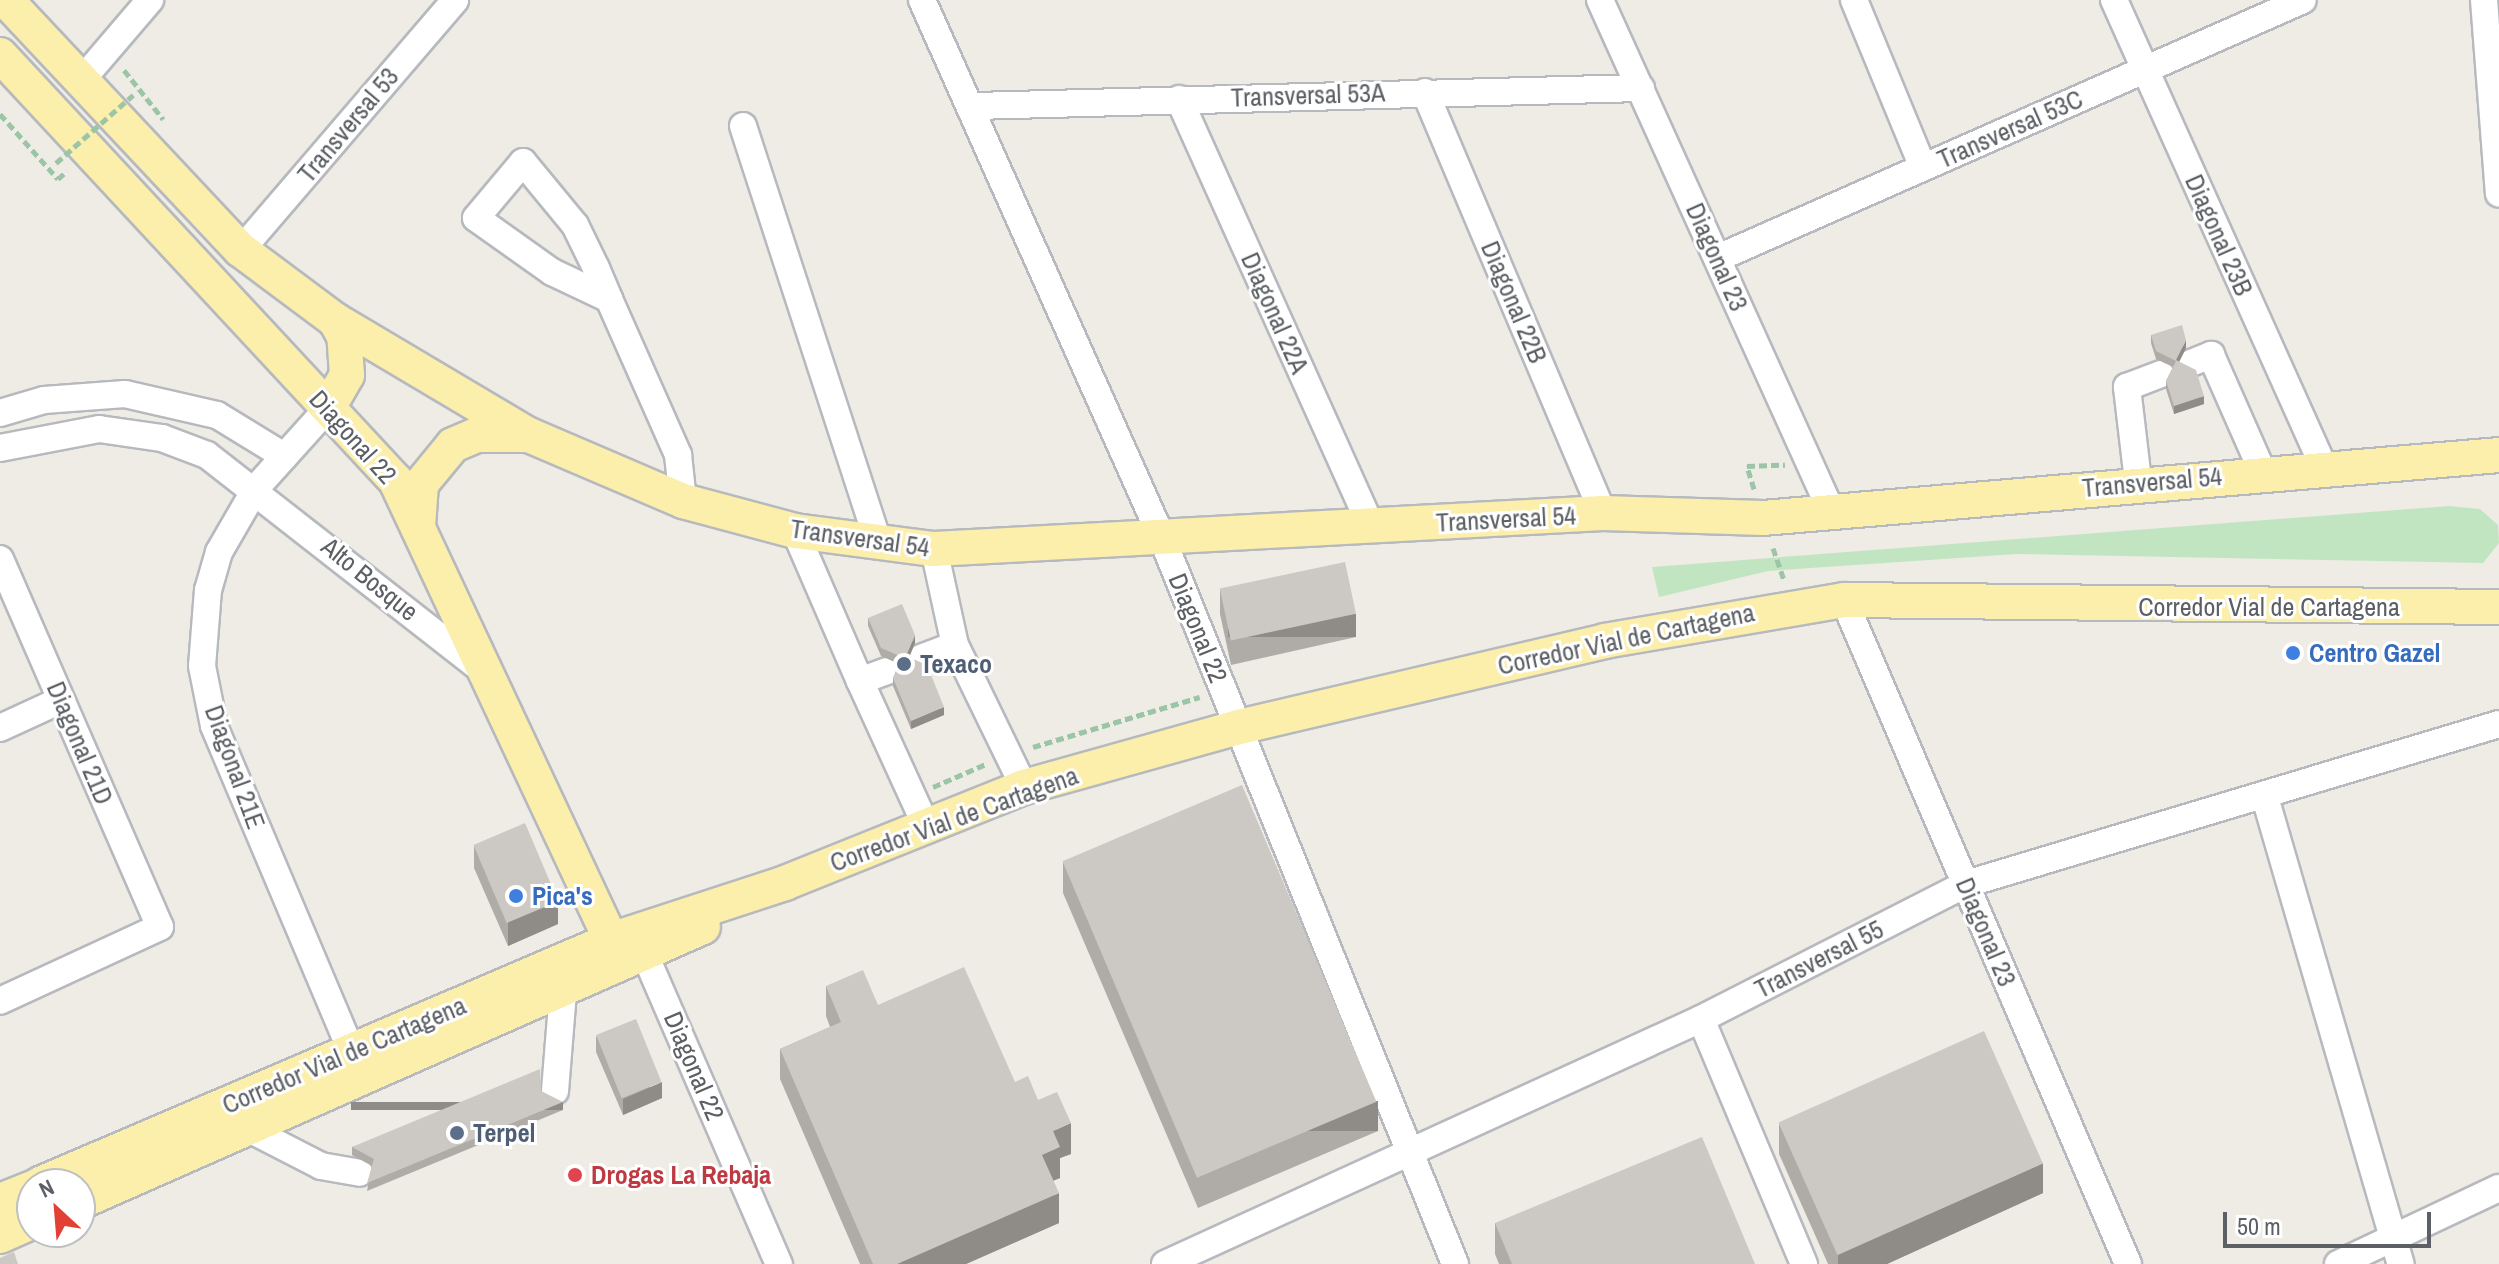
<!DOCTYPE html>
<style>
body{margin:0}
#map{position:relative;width:2499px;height:1264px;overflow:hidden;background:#eeece4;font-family:"Archivo Narrow",sans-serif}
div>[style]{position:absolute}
.green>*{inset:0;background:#c2e5c1}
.path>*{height:5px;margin-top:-2.5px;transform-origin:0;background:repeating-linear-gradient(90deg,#9bc5a6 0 8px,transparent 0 12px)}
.roads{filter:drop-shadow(2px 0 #b6b9be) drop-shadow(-2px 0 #b6b9be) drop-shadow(0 2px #b6b9be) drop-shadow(0 -2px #b6b9be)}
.minor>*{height:26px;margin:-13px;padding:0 13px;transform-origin:13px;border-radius:13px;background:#fff}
.major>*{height:34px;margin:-17px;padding:0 17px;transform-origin:17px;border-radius:17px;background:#fceeab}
.path-bridge>*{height:5px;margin-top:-2.5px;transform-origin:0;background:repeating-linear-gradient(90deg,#9bc5a6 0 8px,transparent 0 12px)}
.wall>*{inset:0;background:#afaca8}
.shaded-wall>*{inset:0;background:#8f8c88;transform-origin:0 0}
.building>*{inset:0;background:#ccc8c3;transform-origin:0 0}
.dots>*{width:22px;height:22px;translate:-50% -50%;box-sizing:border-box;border:4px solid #fff;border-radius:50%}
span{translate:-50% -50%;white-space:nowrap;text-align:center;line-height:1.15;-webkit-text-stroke:6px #fff;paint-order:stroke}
.street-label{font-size:26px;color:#5c6064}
.shop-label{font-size:26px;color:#366cbe;font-weight:700}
.left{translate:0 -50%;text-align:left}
.service-label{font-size:26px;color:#4e5e75;font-weight:700}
.health-label{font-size:26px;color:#be3a42;font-weight:700}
.north{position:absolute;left:16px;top:1168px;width:80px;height:80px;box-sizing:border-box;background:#fff;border:2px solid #bebfc1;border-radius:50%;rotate:334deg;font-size:22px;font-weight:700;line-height:32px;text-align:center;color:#5c6064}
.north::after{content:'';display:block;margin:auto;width:28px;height:36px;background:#e34035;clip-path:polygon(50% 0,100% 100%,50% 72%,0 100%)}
.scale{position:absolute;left:2223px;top:1212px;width:208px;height:36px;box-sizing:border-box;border:4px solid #5c6064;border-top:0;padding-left:10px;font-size:24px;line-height:28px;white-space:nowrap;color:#5c6064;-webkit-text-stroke:6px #fff;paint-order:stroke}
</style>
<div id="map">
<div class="green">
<i style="clip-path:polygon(2449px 506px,2480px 509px,2498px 525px,2499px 543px,2483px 563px,2017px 554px,1768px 571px,1659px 597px,1652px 567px)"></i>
</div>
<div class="path">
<i style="left:124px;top:70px;width:63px;rotate:51.5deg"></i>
<i style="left:0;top:114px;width:87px;rotate:48.3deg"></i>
<i style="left:58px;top:179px;width:12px;rotate:-42deg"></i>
<i style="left:1754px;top:489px;width:24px;rotate:-107deg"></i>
<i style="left:1747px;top:466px;width:38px;rotate:-2deg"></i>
<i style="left:1773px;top:548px;width:34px;rotate:71deg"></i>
<i style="left:1033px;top:747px;width:174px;rotate:-16.7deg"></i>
<i style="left:933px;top:787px;width:58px;rotate:-23.5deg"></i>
</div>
<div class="roads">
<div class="minor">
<i style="left:922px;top:0;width:589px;rotate:65.96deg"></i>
<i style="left:1162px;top:538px;width:783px;rotate:68.02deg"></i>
<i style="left:1600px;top:0;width:565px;rotate:65.66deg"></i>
<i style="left:1854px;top:0;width:181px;rotate:67.6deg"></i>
<i style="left:2114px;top:0;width:515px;rotate:65.82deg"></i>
<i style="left:2484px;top:0;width:194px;rotate:85.6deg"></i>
<i style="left:80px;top:82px;width:108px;rotate:-49.5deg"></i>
<i style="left:1425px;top:92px;width:457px;rotate:67.1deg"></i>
<i style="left:1179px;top:99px;width:469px;rotate:65.8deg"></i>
<i style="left:975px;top:106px;width:666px;rotate:-1.55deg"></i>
<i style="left:743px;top:126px;width:441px;rotate:72deg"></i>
<i style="left:241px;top:250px;width:329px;rotate:-49.4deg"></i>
<i style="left:1718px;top:258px;width:639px;rotate:-23.8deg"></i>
<i style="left:609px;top:299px;width:63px;rotate:-154.7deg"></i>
<i style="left:552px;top:272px;width:93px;rotate:-144.6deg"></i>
<i style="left:476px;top:218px;width:73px;rotate:-50deg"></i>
<i style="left:523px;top:162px;width:82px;rotate:50.5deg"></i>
<i style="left:575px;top:225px;width:48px;rotate:64deg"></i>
<i style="left:596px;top:268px;width:34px;rotate:67deg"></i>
<i style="left:609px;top:299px;width:171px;rotate:66.1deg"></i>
<i style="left:678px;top:455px;width:46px;rotate:83.8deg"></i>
<i style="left:2191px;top:363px;width:22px;rotate:-22deg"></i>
<i style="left:2211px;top:355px;width:129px;rotate:66.2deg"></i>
<i style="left:328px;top:408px;width:108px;rotate:132deg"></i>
<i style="left:256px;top:488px;width:74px;rotate:120deg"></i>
<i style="left:219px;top:552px;width:40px;rotate:106deg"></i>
<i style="left:208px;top:590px;width:76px;rotate:94.5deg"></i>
<i style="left:202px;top:666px;width:61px;rotate:78.7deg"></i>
<i style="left:214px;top:726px;width:354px;rotate:67.1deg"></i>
<i style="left:0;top:413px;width:46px;rotate:-16.5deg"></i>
<i style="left:44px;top:400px;width:81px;rotate:-4.2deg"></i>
<i style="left:125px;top:394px;width:94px;rotate:12.9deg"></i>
<i style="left:217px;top:415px;width:79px;rotate:31.5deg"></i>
<i style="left:0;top:448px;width:101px;rotate:-10.9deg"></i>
<i style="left:99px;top:429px;width:64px;rotate:8.1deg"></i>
<i style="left:162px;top:438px;width:48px;rotate:20.7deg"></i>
<i style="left:207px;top:455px;width:350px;rotate:38deg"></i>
<i style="left:2138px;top:481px;width:95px;rotate:-96.7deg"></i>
<i style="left:2127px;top:387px;width:36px;rotate:-21deg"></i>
<i style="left:795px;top:531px;width:163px;rotate:66.6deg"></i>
<i style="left:934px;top:549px;width:98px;rotate:77.7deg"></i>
<i style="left:0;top:559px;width:401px;rotate:66.5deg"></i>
<i style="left:160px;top:927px;width:176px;rotate:155.2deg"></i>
<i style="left:1844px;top:600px;width:722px;rotate:66.84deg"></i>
<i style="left:921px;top:658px;width:36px;rotate:-21deg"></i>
<i style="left:955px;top:645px;width:158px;rotate:64.1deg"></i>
<i style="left:887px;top:671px;width:29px;rotate:160deg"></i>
<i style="left:860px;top:681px;width:159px;rotate:65.5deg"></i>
<i style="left:0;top:728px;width:67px;rotate:-24.7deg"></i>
<i style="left:2265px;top:797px;width:486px;rotate:73.8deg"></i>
<i style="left:646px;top:957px;width:335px;rotate:66.6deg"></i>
<i style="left:1701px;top:1019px;width:266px;rotate:67.2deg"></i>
<i style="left:555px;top:1091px;width:99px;rotate:-85.4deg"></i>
<i style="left:249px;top:1129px;width:81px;rotate:27.2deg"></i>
<i style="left:321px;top:1166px;width:39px;rotate:10deg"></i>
<i style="left:1165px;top:1264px;width:589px;rotate:-24.56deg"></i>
<i style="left:1701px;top:1019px;width:297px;rotate:-27deg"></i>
<i style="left:1966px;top:884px;width:556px;rotate:-16.71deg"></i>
<i style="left:2338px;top:1264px;width:178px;rotate:-25.3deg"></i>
</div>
<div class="major">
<i style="left:6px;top:0;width:343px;rotate:46.8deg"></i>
<i style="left:241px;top:250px;width:117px;rotate:36.7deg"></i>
<i style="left:335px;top:320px;width:226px;rotate:30.7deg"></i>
<i style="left:529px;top:435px;width:168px;rotate:23.2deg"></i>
<i style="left:683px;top:501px;width:116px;rotate:15deg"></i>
<i style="left:795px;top:531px;width:140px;rotate:7.4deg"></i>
<i style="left:934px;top:549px;width:670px;rotate:-3.08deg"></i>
<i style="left:1603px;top:513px;width:160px;rotate:1.8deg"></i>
<i style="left:1763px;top:518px;width:739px;rotate:-4.89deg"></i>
<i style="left:0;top:55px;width:582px;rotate:47.09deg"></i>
<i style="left:396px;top:481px;width:507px;rotate:64.9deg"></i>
<i style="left:328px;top:408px;width:38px;rotate:-60deg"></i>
<i style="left:347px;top:375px;width:39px;rotate:-94deg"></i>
<i style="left:344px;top:336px;width:18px;rotate:-119deg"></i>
<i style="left:418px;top:527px;width:43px;rotate:-86deg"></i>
<i style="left:421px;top:484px;width:50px;rotate:-50.6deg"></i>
<i style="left:453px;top:445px;width:25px;rotate:-23deg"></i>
<i style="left:476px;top:435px;width:51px"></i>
<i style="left:40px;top:1184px;width:621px;rotate:-23.14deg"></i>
<i style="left:611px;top:940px;width:183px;rotate:-18.1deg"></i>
<i style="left:785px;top:883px;width:258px;rotate:-21.9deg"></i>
<i style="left:1024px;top:787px;width:223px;rotate:-15.6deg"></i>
<i style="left:1239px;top:727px;width:376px;rotate:-13.2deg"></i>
<i style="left:1605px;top:641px;width:242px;rotate:-9.7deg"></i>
<i style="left:1844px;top:600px;width:655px;rotate:0.61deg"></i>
<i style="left:0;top:1201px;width:35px;rotate:-22deg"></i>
<i style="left:80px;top:1202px;width:681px;rotate:-23.82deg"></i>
<i style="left:0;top:1236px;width:35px;rotate:-24deg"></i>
</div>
</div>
<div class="path-bridge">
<i style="left:56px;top:163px;width:103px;rotate:-41.4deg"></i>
</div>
<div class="wall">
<i style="clip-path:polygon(2151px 335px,2186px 348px,2179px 362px,2204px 404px,2174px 414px,2166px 389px,2166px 381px,2173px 367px,2156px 359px,2151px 343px)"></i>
<i style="clip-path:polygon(1220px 590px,1356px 637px,1231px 665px,1220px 614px)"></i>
<i style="clip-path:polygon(868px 618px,915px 643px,909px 658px,944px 715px,911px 729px,893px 686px,893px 678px,899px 664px,881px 656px,868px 626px)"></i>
<i style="clip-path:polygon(474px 845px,558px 924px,508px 946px,474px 868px)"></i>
<i style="clip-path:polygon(1063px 862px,1378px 1131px,1198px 1208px,1063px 893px)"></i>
<i style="clip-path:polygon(826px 986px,878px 1005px,1015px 1082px,1038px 1100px,1071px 1154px,1060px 1158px,1060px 1178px,1053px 1181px,1059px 1223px,966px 1264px,860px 1264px,780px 1079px,780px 1049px,830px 1027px,826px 1016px)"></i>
<i style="clip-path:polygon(596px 1036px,662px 1098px,623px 1115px,596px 1052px)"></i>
<i style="clip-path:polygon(541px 1091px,563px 1110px,367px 1191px,372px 1166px,352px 1155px,352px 1147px)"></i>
<i style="clip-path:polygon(1779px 1124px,2043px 1193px,1887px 1264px,1828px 1264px,1779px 1154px)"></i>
<i style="clip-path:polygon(1495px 1223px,1755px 1264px,1499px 1264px,1495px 1254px)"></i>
</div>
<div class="shaded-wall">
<i style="clip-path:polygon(2186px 340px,2186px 348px,2176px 368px,2176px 360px)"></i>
<i style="clip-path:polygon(2204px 396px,2204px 404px,2174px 414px,2174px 406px)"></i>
<i style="left:1356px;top:614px;width:23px;height:128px;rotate:90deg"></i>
<i style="clip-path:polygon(915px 635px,915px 643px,906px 664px,906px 656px)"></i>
<i style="clip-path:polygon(944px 707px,944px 715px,911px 729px,911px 721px)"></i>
<i style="clip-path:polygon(558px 901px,558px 924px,508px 946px,508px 922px)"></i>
<i style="clip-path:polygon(662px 1082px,662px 1098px,623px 1115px,623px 1099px)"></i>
<i style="left:1378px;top:1101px;width:30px;height:196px;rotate:90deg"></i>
<i style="left:563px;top:1102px;width:8px;height:212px;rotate:90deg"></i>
<i style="clip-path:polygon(1071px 1123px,1071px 1154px,1060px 1158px,1060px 1178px,1042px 1185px,1042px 1155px,1053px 1131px)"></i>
<i style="clip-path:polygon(2043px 1163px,2043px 1193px,1887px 1264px,1838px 1264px,1838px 1255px)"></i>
<i style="clip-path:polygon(1059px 1193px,1059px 1223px,966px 1264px,897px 1264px)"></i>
</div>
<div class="building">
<i style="clip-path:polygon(2182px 325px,2186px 340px,2176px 360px,2196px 370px,2204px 396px,2174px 406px,2166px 381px,2176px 361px,2156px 351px,2151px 335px)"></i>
<i style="left:1345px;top:562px;width:53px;height:128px;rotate:78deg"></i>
<i style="clip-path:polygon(902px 604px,915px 635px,906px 656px,927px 665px,944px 707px,911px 721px,893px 678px,902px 657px,881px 648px,868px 618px)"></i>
<i style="left:1242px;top:785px;width:344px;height:195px;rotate:67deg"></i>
<i style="left:525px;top:823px;width:85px;height:56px;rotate:67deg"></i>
<i style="clip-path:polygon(964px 967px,1015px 1082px,1028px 1076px,1038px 1100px,1057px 1092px,1071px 1123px,1053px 1131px,1060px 1147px,1042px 1155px,1059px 1193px,897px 1264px,873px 1264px,780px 1049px,841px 1022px,826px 986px,863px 970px,878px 1005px)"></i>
<i style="left:636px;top:1019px;width:68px;height:43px;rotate:68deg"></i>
<i style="left:1984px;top:1031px;width:145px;height:225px;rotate:66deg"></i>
<i style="clip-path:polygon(540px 1069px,541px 1091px,563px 1102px,367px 1183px,374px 1159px,352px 1147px)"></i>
<i style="clip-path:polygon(1702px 1137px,1755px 1264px,1512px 1264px,1495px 1223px)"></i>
<i style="clip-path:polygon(14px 1252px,18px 1264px,0 1264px,0 1258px)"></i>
</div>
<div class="dots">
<i style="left:2293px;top:653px;background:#3f7fe0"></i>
<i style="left:904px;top:664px;background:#5c6f8a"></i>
<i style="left:516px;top:896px;background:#3f7fe0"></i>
<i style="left:457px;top:1133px;background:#5c6f8a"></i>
<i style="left:575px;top:1175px;background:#e0444e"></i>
</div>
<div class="street-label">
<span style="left:1308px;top:95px;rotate:-2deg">Transversal 53A</span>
<span style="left:348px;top:125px;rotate:-50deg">Transversal 53</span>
<span style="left:2010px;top:129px;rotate:-24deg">Transversal 53C</span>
<span style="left:2219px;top:235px;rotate:66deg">Diagonal 23B</span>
<span style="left:1717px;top:257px;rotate:66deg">Diagonal 23</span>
<span style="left:1514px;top:302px;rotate:67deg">Diagonal 22B</span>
<span style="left:1275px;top:313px;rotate:66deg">Diagonal 22A</span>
<span style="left:353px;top:437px;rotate:48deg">Diagonal 22</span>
<span style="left:2152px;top:482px;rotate:-5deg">Transversal 54</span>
<span style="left:1506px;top:519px;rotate:-3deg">Transversal 54</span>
<span style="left:860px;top:538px;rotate:8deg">Transversal 54</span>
<span style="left:370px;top:579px;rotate:39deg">Alto Bosque</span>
<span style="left:2269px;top:607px">Corredor Vial de Cartagena</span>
<span style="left:1198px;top:628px;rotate:68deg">Diagonal 22</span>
<span style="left:1626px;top:639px;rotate:-12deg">Corredor Vial de Cartagena</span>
<span style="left:80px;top:743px;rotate:67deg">Diagonal 21D</span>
<span style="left:235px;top:767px;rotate:70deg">Diagonal 21E</span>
<span style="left:954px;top:819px;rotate:-20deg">Corredor Vial de Cartagena</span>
<span style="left:1986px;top:932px;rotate:67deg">Diagonal 23</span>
<span style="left:1819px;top:959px;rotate:-27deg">Transversal 55</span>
<span style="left:344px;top:1055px;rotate:-23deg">Corredor Vial de Cartagena</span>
<span style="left:694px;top:1066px;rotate:67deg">Diagonal 22</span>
</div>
<div class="shop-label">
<span class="left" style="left:2309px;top:653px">Centro Gazel</span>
<span class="left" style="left:532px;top:896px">Pica's</span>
</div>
<div class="service-label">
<span class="left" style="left:920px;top:664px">Texaco</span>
<span class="left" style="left:473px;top:1133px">Terpel</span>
</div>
<div class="health-label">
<span class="left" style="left:591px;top:1175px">Drogas La Rebaja</span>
</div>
<div class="north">N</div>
<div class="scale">50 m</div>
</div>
